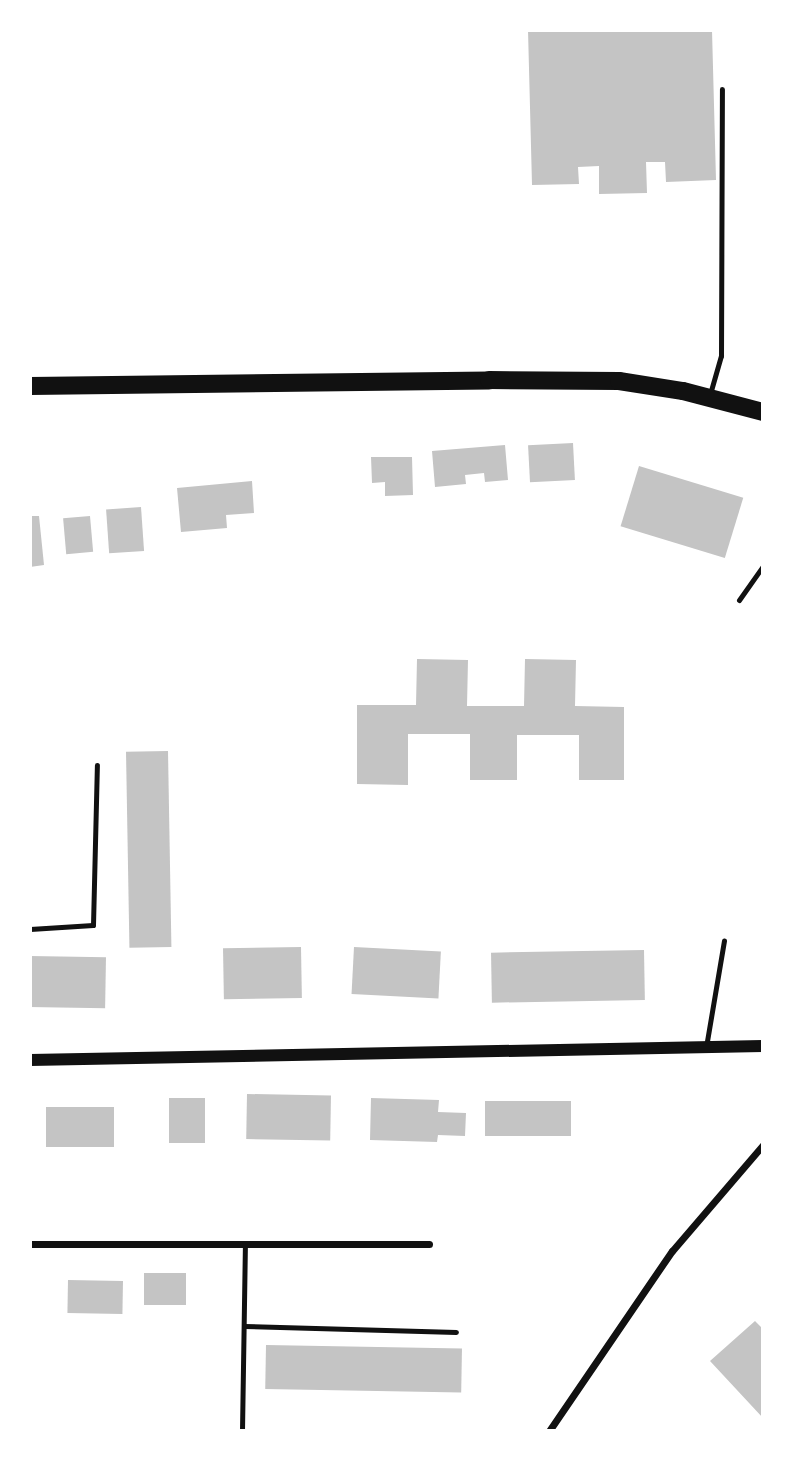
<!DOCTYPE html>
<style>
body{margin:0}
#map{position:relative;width:793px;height:1461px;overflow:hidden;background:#fff;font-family:Montserrat,sans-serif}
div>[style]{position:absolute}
.building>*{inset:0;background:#c4c4c4;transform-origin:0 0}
.service>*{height:5px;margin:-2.5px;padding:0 2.5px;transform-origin:2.5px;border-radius:2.5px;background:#111}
.minor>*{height:7px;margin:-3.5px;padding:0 3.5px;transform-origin:3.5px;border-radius:3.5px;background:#111}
.tertiary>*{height:12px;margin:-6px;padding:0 6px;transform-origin:6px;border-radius:6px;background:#111}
.primary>*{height:18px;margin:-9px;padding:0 9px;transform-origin:9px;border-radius:9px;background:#111}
span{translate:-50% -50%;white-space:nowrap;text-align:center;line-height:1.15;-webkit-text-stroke:6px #fff;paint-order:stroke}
.frame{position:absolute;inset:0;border:32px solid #fff;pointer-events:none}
</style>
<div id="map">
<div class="building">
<i style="clip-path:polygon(528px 30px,712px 30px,716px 180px,666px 182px,665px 162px,646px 162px,647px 193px,599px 194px,599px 166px,578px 167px,579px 184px,532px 185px)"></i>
<i style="left:573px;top:443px;width:37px;height:45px;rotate:87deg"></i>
<i style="clip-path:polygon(505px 445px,508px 480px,485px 482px,484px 473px,465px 475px,466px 484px,435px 487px,432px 451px)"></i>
<i style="clip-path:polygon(371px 457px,412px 457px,413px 495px,385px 496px,385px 482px,372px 483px)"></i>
<i style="left:639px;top:466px;width:109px;height:63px;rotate:17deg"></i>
<i style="clip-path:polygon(252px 481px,254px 513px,226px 515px,227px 528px,181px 532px,177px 488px)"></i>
<i style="left:141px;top:507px;width:44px;height:35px;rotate:86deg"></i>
<i style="clip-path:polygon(30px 516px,39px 516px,44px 565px,30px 567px)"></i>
<i style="left:90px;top:516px;width:36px;height:27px;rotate:85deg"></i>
<i style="clip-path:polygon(417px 659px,468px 660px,467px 706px,524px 706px,525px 659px,576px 660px,575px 706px,624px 707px,624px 780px,579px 780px,579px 735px,517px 735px,517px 780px,470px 780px,470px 734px,408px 734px,408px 785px,357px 784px,357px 705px,416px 705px)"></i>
<i style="left:168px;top:751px;width:196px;height:42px;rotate:89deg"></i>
<i style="left:301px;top:947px;width:51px;height:78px;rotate:89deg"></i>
<i style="left:354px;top:947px;width:87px;height:47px;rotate:3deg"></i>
<i style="left:644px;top:950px;width:50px;height:153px;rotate:89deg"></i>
<i style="left:30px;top:956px;width:76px;height:51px;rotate:1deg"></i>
<i style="left:247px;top:1094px;width:84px;height:45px;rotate:1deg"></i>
<i style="left:169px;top:1098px;width:36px;height:45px"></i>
<i style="clip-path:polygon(371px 1098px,439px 1100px,438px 1112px,466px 1113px,465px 1136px,438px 1135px,437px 1142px,370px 1140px)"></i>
<i style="left:571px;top:1101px;width:35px;height:86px;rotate:90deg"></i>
<i style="left:46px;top:1107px;width:68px;height:40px"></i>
<i style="left:144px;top:1273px;width:42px;height:32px"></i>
<i style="left:68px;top:1280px;width:55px;height:33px;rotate:1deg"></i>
<i style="clip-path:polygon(755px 1321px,761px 1327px,763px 1325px,763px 1418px,710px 1361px)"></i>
<i style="left:266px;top:1345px;width:196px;height:44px;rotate:1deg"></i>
</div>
<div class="service">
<i style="left:710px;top:394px;width:40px;rotate:-74deg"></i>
<i style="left:721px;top:356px;width:267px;rotate:-89.8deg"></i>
<i style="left:739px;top:600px;width:42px;rotate:-54.8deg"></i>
<i style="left:30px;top:929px;width:63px;rotate:-3.6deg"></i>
<i style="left:93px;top:925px;width:160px;rotate:-88.6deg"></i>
<i style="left:706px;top:1047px;width:108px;rotate:-80.4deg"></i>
<i style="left:244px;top:1326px;width:212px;rotate:1.6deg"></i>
<i style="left:242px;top:1431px;width:188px;rotate:-89.1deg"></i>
</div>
<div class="minor">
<i style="left:30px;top:1244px;width:399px"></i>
<i style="left:549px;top:1431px;width:218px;rotate:-55.7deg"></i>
<i style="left:672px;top:1251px;width:140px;rotate:-49.4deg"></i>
</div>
<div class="tertiary">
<i style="left:30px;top:1060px;width:733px;rotate:-1.09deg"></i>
</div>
<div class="primary">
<i style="left:30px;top:386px;width:459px;rotate:-0.7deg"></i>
<i style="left:489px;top:380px;width:130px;rotate:0.4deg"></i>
<i style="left:619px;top:381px;width:65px;rotate:8.9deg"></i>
<i style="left:683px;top:391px;width:83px;rotate:14.7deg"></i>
</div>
<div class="frame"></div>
</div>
